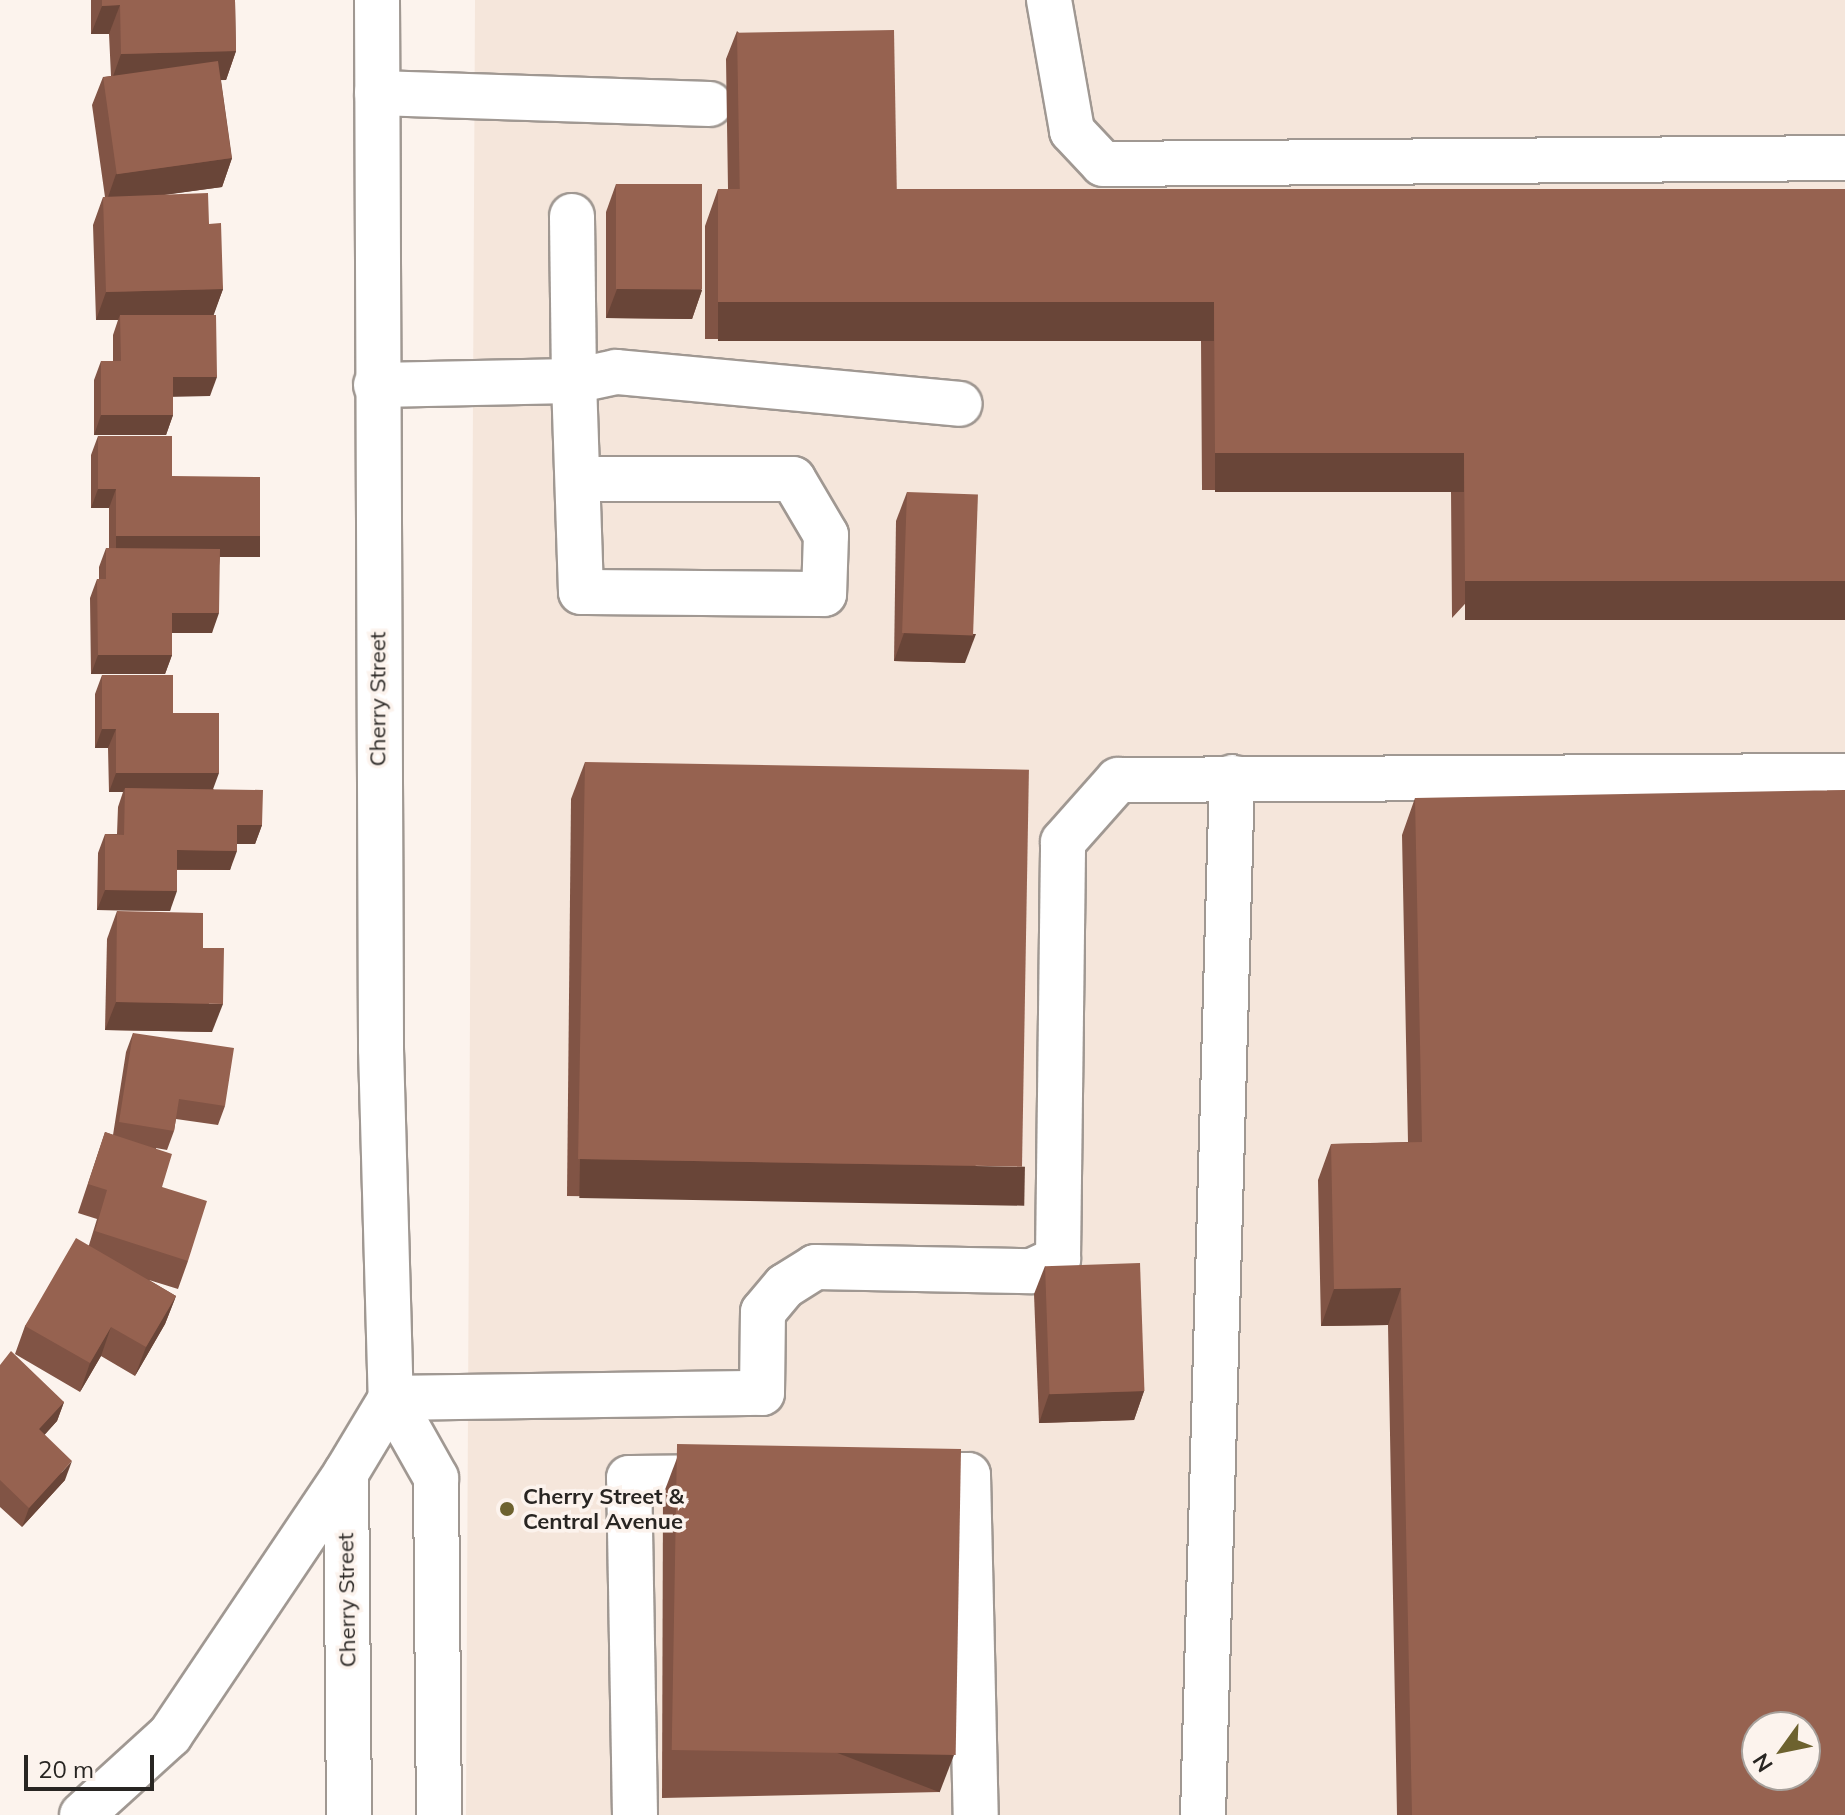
<!DOCTYPE html>
<style>
body{margin:0}
#map{position:relative;width:1845px;height:1815px;overflow:hidden;background:#fcf3ed;font-family:Mulish,sans-serif}
div>[style]{position:absolute}
.built>*{inset:0;background:#f5e6db}
.roads{filter:drop-shadow(2px 0 #a09892) drop-shadow(-2px 0 #a09892) drop-shadow(0 2px #a09892) drop-shadow(0 -2px #a09892)}
.minor>*{height:44px;margin:-22px;padding:0 22px;transform-origin:22px;border-radius:22px;background:#fff}
.major>*{height:44px;margin:-22px;padding:0 22px;transform-origin:22px;border-radius:22px;background:#fff}
.wall>*{inset:0;background:#815445}
.shaded-wall>*{inset:0;background:#694538;transform-origin:0 0}
.building>*{inset:0;background:#966250;transform-origin:0 0}
.dots>*{width:22px;height:22px;translate:-50% -50%;box-sizing:border-box;border:4px solid #fcf3ed;border-radius:50%}
span{translate:-50% -50%;white-space:nowrap;text-align:center;line-height:1.15;-webkit-text-stroke:7px #fcf3ed;paint-order:stroke}
.street-label{font-size:22px;color:#282522}
.poi-label{font-size:22px;color:#282522;font-weight:700}
.left{translate:0 -50%;text-align:left}
.north{position:absolute;left:1741px;top:1711px;width:80px;height:80px;box-sizing:border-box;background:#fcf3ed;border:2px solid #a7a19c;border-radius:50%;rotate:237deg;font-size:22px;font-weight:700;line-height:32px;text-align:center;color:#282522}
.north::after{content:'';display:block;margin:auto;width:28px;height:36px;background:#6d622f;clip-path:polygon(50% 0,100% 100%,50% 72%,0 100%)}
.scale{position:absolute;left:24px;top:1755px;width:130px;height:36px;box-sizing:border-box;border:4px solid #282522;border-top:0;padding-left:10px;font-size:24px;line-height:28px;white-space:nowrap;color:#282522;-webkit-text-stroke:6px #fcf3ed;paint-order:stroke}
</style>
<div id="map">
<div class="built">
<i style="clip-path:polygon(evenodd,475px 0,1845px 0,1845px 1815px,466px 1815px,475px 0,1757px 1727px,1805px 1727px,1805px 1775px,1757px 1775px,1757px 1727px)"></i>
</div>
<div class="roads">
<div class="minor">
<i style="left:377px;top:0;width:1049px;rotate:89.78deg"></i>
<i style="left:381px;top:1049px;width:349px;rotate:88.4deg"></i>
<i style="left:391px;top:1398px;width:92px;rotate:60.6deg"></i>
<i style="left:436px;top:1478px;width:337px;rotate:89.5deg"></i>
<i style="left:1049px;top:0;width:133px;rotate:80deg"></i>
<i style="left:1072px;top:131px;width:45px;rotate:46.8deg"></i>
<i style="left:1103px;top:164px;width:742px;rotate:-0.46deg"></i>
<i style="left:377px;top:93px;width:333px;rotate:1.9deg"></i>
<i style="left:376px;top:385px;width:198px;rotate:-1.2deg"></i>
<i style="left:574px;top:381px;width:165px;rotate:-90.7deg"></i>
<i style="left:579px;top:479px;width:214px"></i>
<i style="left:793px;top:479px;width:65px;rotate:59.5deg"></i>
<i style="left:826px;top:535px;width:59px;rotate:91.9deg"></i>
<i style="left:824px;top:594px;width:243px;rotate:-179.5deg"></i>
<i style="left:581px;top:592px;width:211px;rotate:-91.9deg"></i>
<i style="left:574px;top:381px;width:43px;rotate:-12.1deg"></i>
<i style="left:616px;top:372px;width:345px;rotate:5.3deg"></i>
<i style="left:391px;top:1398px;width:371px;rotate:-0.8deg"></i>
<i style="left:762px;top:1393px;width:81px;rotate:-89.3deg"></i>
<i style="left:763px;top:1312px;width:34px;rotate:-50deg"></i>
<i style="left:785px;top:1286px;width:36px;rotate:-32deg"></i>
<i style="left:815px;top:1267px;width:217px;rotate:1.1deg"></i>
<i style="left:1032px;top:1271px;width:29px;rotate:-25deg"></i>
<i style="left:1058px;top:1259px;width:417px;rotate:-89.3deg"></i>
<i style="left:1063px;top:842px;width:83px;rotate:-48.4deg"></i>
<i style="left:1118px;top:780px;width:727px;rotate:-0.32deg"></i>
<i style="left:902px;top:1475px;width:66px"></i>
<i style="left:968px;top:1475px;width:340px;rotate:88.7deg"></i>
<i style="left:349px;top:1815px;width:342px;rotate:-90.5deg"></i>
<i style="left:346px;top:1473px;width:87px;rotate:-59deg"></i>
<i style="left:635px;top:1815px;width:337px;rotate:-91deg"></i>
<i style="left:629px;top:1478px;width:101px;rotate:-0.6deg"></i>
<i style="left:1203px;top:1815px;width:1038px;rotate:-88.4deg"></i>
</div>
<div class="major">
<i style="left:82px;top:1815px;width:119px;rotate:-42.3deg"></i>
<i style="left:170px;top:1735px;width:316px;rotate:-56.1deg"></i>
</div>
</div>
<div class="wall">
<i style="clip-path:polygon(91px 0,235px 0,236px 51px,226px 80px,221px 80px,232px 158px,222px 187px,162px 195px,209px 224px,223px 289px,213px 315px,210px 396px,173px 396px,173px 415px,166px 435px,94px 435px,94px 380px,101px 361px,113px 361px,113px 335px,118px 320px,96px 320px,93px 225px,103px 197px,105px 197px,92px 105px,103px 77px,111px 76px,109px 34px,91px 34px)"></i>
<i style="clip-path:polygon(737px 31px,896px 189px,1845px 189px,1452px 618px,1451px 490px,1202px 490px,1201px 339px,705px 339px,705px 226px,718px 189px,728px 189px,726px 59px)"></i>
<i style="clip-path:polygon(616px 184px,702px 290px,692px 319px,606px 318px,606px 212px)"></i>
<i style="clip-path:polygon(98px 436px,172px 476px,253px 556px,220px 556px,212px 633px,172px 633px,172px 655px,165px 674px,91px 674px,90px 598px,97px 579px,99px 579px,99px 567px,106px 548px,109px 548px,109px 508px,91px 508px,91px 455px)"></i>
<i style="clip-path:polygon(907px 492px,965px 663px,894px 661px,896px 521px)"></i>
<i style="clip-path:polygon(102px 675px,173px 713px,213px 789px,262px 825px,255px 844px,237px 844px,230px 870px,177px 870px,170px 911px,97px 910px,98px 853px,105px 834px,117px 834px,118px 807px,123px 792px,109px 792px,108px 748px,95px 748px,95px 694px)"></i>
<i style="clip-path:polygon(585px 762px,1011px 1202px,567px 1196px,571px 799px)"></i>
<i style="clip-path:polygon(1415px 798px,1845px 1815px,1397px 1815px,1388px 1325px,1321px 1326px,1318px 1180px,1331px 1144px,1408px 1142px,1402px 835px)"></i>
<i style="clip-path:polygon(117px 911px,203px 948px,212px 1032px,105px 1030px,107px 939px)"></i>
<i style="clip-path:polygon(133px 1033px,225px 1106px,218px 1125px,176px 1119px,174px 1131px,167px 1150px,156px 1148px,162px 1187px,188px 1261px,178px 1289px,149px 1280px,176px 1296px,165px 1324px,135px 1376px,101px 1356px,80px 1392px,15px 1354px,25px 1326px,89px 1245px,97px 1219px,78px 1213px,105px 1132px,113px 1135px,126px 1052px)"></i>
<i style="clip-path:polygon(1045px 1266px,1144px 1391px,1134px 1420px,1039px 1423px,1034px 1294px)"></i>
<i style="clip-path:polygon(0 1365px,64px 1402px,57px 1421px,44px 1435px,65px 1480px,22px 1527px,0 1507px)"></i>
<i style="clip-path:polygon(677px 1458px,940px 1792px,662px 1798px,663px 1495px)"></i>
</div>
<div class="shaded-wall">
<i style="clip-path:polygon(120px 5px,109px 34px,91px 34px,102px 6px)"></i>
<i style="clip-path:polygon(236px 51px,226px 80px,111px 82px,121px 54px)"></i>
<i style="clip-path:polygon(232px 158px,222px 187px,106px 203px,116px 174px)"></i>
<i style="clip-path:polygon(223px 289px,213px 317px,120px 315px,118px 320px,96px 320px,106px 292px)"></i>
<i style="clip-path:polygon(617px 289px,702px 290px,692px 319px,606px 318px)"></i>
<i style="left:718px;top:302px;width:496px;height:39px"></i>
<i style="clip-path:polygon(173px 377px,217px 377px,210px 396px,166px 397px)"></i>
<i style="clip-path:polygon(101px 415px,173px 415px,166px 435px,94px 435px)"></i>
<i style="left:1215px;top:453px;width:249px;height:39px"></i>
<i style="clip-path:polygon(98px 489px,116px 489px,109px 508px,91px 508px)"></i>
<i style="left:116px;top:536px;width:144px;height:21px"></i>
<i style="left:1465px;top:581px;width:380px;height:39px"></i>
<i style="clip-path:polygon(172px 613px,219px 613px,212px 633px,165px 633px)"></i>
<i style="clip-path:polygon(904px 633px,976px 634px,965px 663px,894px 661px)"></i>
<i style="clip-path:polygon(98px 655px,172px 655px,165px 674px,91px 674px)"></i>
<i style="clip-path:polygon(102px 729px,116px 729px,108px 748px,95px 748px)"></i>
<i style="clip-path:polygon(116px 773px,219px 773px,212px 792px,125px 788px,123px 792px,109px 792px)"></i>
<i style="clip-path:polygon(237px 825px,262px 825px,255px 844px,230px 844px)"></i>
<i style="clip-path:polygon(177px 850px,237px 851px,230px 870px,170px 869px)"></i>
<i style="clip-path:polygon(105px 890px,177px 891px,170px 911px,97px 910px)"></i>
<i style="clip-path:polygon(116px 1002px,223px 1004px,212px 1032px,105px 1030px)"></i>
<i style="left:580px;top:1159px;width:445px;height:39px;rotate:1deg"></i>
<i style="clip-path:polygon(1401px 1288px,1388px 1325px,1321px 1326px,1334px 1289px)"></i>
<i style="clip-path:polygon(176px 1296px,165px 1324px,135px 1376px,146px 1347px)"></i>
<i style="clip-path:polygon(111px 1327px,101px 1356px,80px 1392px,90px 1363px)"></i>
<i style="clip-path:polygon(1144px 1391px,1134px 1420px,1039px 1423px,1049px 1394px)"></i>
<i style="clip-path:polygon(64px 1402px,57px 1421px,32px 1449px,39px 1429px)"></i>
<i style="clip-path:polygon(72px 1461px,65px 1480px,22px 1527px,29px 1508px)"></i>
<i style="left:954px;top:1755px;width:40px;height:279px;rotate:111deg"></i>
</div>
<div class="building">
<i style="clip-path:polygon(102px 0,235px 0,236px 51px,121px 54px,120px 5px,102px 6px)"></i>
<i style="left:894px;top:30px;width:159px;height:157px;rotate:89deg"></i>
<i style="left:218px;top:61px;width:98px;height:116px;rotate:82deg"></i>
<i style="left:616px;top:184px;width:86px;height:105px"></i>
<i style="clip-path:polygon(718px 189px,1845px 189px,1845px 581px,1465px 581px,1464px 453px,1215px 453px,1214px 302px,718px 302px)"></i>
<i style="clip-path:polygon(208px 193px,209px 224px,221px 223px,223px 289px,106px 292px,103px 197px)"></i>
<i style="clip-path:polygon(120px 315px,216px 315px,217px 377px,173px 377px,173px 415px,101px 415px,101px 361px,121px 361px)"></i>
<i style="clip-path:polygon(98px 436px,172px 436px,172px 476px,260px 477px,260px 536px,116px 536px,116px 489px,98px 489px)"></i>
<i style="left:907px;top:492px;width:71px;height:141px;rotate:2deg"></i>
<i style="clip-path:polygon(106px 548px,220px 549px,219px 613px,172px 613px,172px 655px,98px 655px,97px 579px,106px 579px)"></i>
<i style="clip-path:polygon(102px 675px,173px 675px,173px 713px,219px 713px,219px 773px,116px 773px,116px 729px,102px 729px)"></i>
<i style="left:585px;top:762px;width:444px;height:397px;rotate:1deg"></i>
<i style="clip-path:polygon(125px 788px,263px 790px,262px 825px,237px 825px,237px 851px,177px 850px,177px 891px,105px 890px,105px 834px,124px 835px)"></i>
<i style="clip-path:polygon(evenodd,1845px 790px,1845px 1815px,1412px 1815px,1401px 1288px,1334px 1289px,1331px 1144px,1422px 1142px,1415px 798px,1845px 790px,1757px 1727px,1805px 1727px,1805px 1775px,1757px 1775px,1757px 1727px)"></i>
<i style="clip-path:polygon(117px 911px,203px 913px,203px 948px,224px 948px,223px 1004px,116px 1002px)"></i>
<i style="clip-path:polygon(133px 1033px,234px 1048px,225px 1106px,179px 1099px,174px 1131px,119px 1122px)"></i>
<i style="clip-path:polygon(105px 1132px,172px 1154px,162px 1187px,207px 1201px,188px 1261px,95px 1231px,107px 1190px,88px 1184px)"></i>
<i style="clip-path:polygon(76px 1238px,176px 1296px,146px 1347px,111px 1327px,90px 1363px,25px 1326px)"></i>
<i style="left:1140px;top:1263px;width:128px;height:95px;rotate:88deg"></i>
<i style="clip-path:polygon(11px 1351px,64px 1402px,39px 1429px,72px 1461px,29px 1508px,0 1480px,0 1365px)"></i>
<i style="left:961px;top:1449px;width:306px;height:284px;rotate:91deg"></i>
</div>
<div class="dots">
<i style="left:507px;top:1509px;background:#6d622f"></i>
</div>
<div class="street-label">
<span style="left:378px;top:699px;rotate:-90deg">Cherry Street</span>
<span style="left:347px;top:1600px;rotate:-91deg">Cherry Street</span>
</div>
<div class="poi-label">
<span class="left" style="left:523px;top:1509px">Cherry Street &amp;<br>Central Avenue</span>
</div>
<div class="north">N</div>
<div class="scale">20 m</div>
</div>
